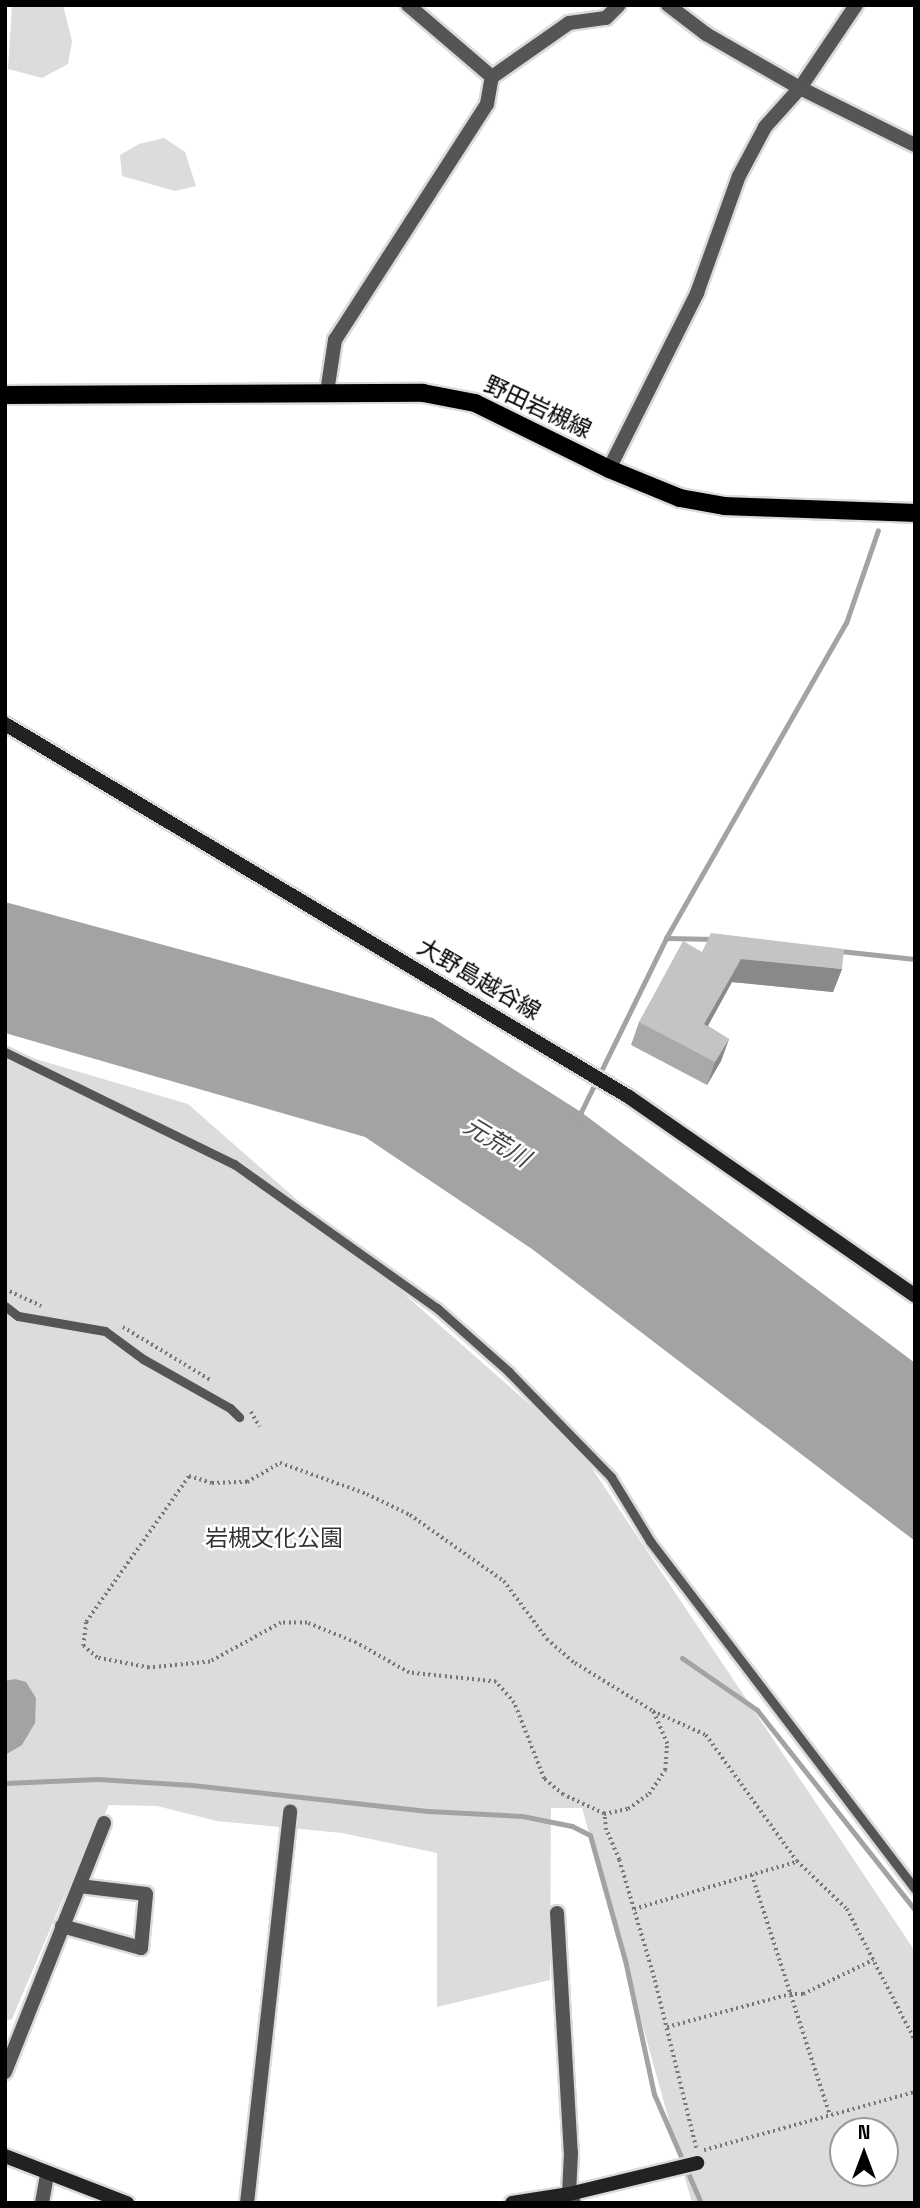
<!DOCTYPE html>
<meta charset="utf-8">
<style>
body{margin:0}
#map{position:relative;width:920px;height:2208px;overflow:hidden;background:#fff;font-family:"Space Grotesk","Noto Sans JP",sans-serif}
div>[style]{position:absolute}
.green>*{inset:0;background:#dcdcdc}
.water>*{inset:0;background:#a3a3a3}
.stream>*{height:5px;margin:-2.5px;padding:0 2.5px;transform-origin:2.5px;border-radius:2.5px;background:#a3a3a3}
.path>*{height:3.5px;margin-top:-1.75px;transform-origin:0;background:repeating-linear-gradient(90deg,#777 0 2px,transparent 0 5.5px)}
.roads{filter:drop-shadow(2px 0 #dbdbdb) drop-shadow(-2px 0 #dbdbdb) drop-shadow(0 2px #dbdbdb) drop-shadow(0 -2px #dbdbdb)}
.lane>*{height:9px;margin:-4.5px;padding:0 4.5px;transform-origin:4.5px;border-radius:4.5px;background:#555}
.street>*{height:14px;margin:-7px;padding:0 7px;transform-origin:7px;border-radius:7px;background:#555}
.secondary>*{height:14px;margin:-7px;padding:0 7px;transform-origin:7px;border-radius:7px;background:#222}
.primary>*{height:18px;margin:-9px;padding:0 9px;transform-origin:9px;border-radius:9px;background:#000}
.wall>*{inset:0;background:#a9a9a9}
.shaded-wall>*{inset:0;background:#898989}
.building>*{inset:0;background:#c4c4c4}
span{translate:-50% -50%;white-space:nowrap;text-align:center;line-height:1.15;-webkit-text-stroke:5px #fff;paint-order:stroke}
.street-label{font-size:23px;color:#000}
.park-label{font-size:23px;color:#333}
.water-label{font-size:24px;color:#444;font-style:italic}
.frame{position:absolute;inset:0;border:7px solid #000;pointer-events:none}
.north{position:absolute;left:829px;top:2117px;width:70px;height:70px;box-sizing:border-box;background:#fff;border:2px solid #999;border-radius:50%;rotate:0deg;font-size:19px;font-weight:700;line-height:28px;text-align:center;color:#000}
.north::after{content:'';display:block;margin:auto;width:24px;height:32px;background:#000;clip-path:polygon(50% 0,100% 100%,50% 72%,0 100%)}
</style>
<div id="map">
<div class="green">
<i style="clip-path:polygon(12px 5px,63px 5px,72px 41px,68px 64px,42px 78px,8px 69px)"></i>
<i style="clip-path:polygon(164px 138px,185px 152px,196px 186px,175px 191px,122px 176px,120px 155px,139px 144px)"></i>
<i style="clip-path:polygon(evenodd,5px 1050px,188px 1104px,577px 1446px,915px 1951px,915px 2203px,692px 2203px,582px 1808px,551px 1808px,550px 1980px,437px 2007px,437px 1853px,342px 1833px,217px 1821px,157px 1806px,109px 1805px,62px 1901px,12px 2019px,5px 2021px,5px 1050px,843px 2131px,885px 2131px,885px 2173px,843px 2173px,843px 2131px)"></i>
</div>
<div class="water">
<i style="clip-path:polygon(5px 902px,433px 1018px,581px 1112px,915px 1363px,915px 1541px,532px 1249px,365px 1137px,5px 1033px)"></i>
<i style="clip-path:polygon(15px 1679px,26px 1682px,36px 1698px,35px 1723px,22px 1745px,5px 1755px,5px 1681px)"></i>
</div>
<div class="stream">
<i style="left:666px;top:938px;width:49px;rotate:1.2deg"></i>
<i style="left:840px;top:951px;width:75px;rotate:6.1deg"></i>
<i style="left:578px;top:1118px;width:200px;rotate:-63.9deg"></i>
<i style="left:666px;top:938px;width:363px;rotate:-60.3deg"></i>
<i style="left:846px;top:623px;width:98px;rotate:-71deg"></i>
<i style="left:682px;top:1658px;width:91px;rotate:34.7deg"></i>
<i style="left:757px;top:1710px;width:255px;rotate:51.7deg"></i>
<i style="left:5px;top:1783px;width:93px;rotate:-2.5deg"></i>
<i style="left:98px;top:1779px;width:94px;rotate:3.7deg"></i>
<i style="left:192px;top:1785px;width:237px;rotate:6.3deg"></i>
<i style="left:428px;top:1811px;width:94px;rotate:3deg"></i>
<i style="left:522px;top:1816px;width:51px;rotate:11.3deg"></i>
<i style="left:572px;top:1826px;width:20px;rotate:27deg"></i>
<i style="left:590px;top:1835px;width:130px;rotate:74.4deg"></i>
<i style="left:625px;top:1960px;width:137px;rotate:77.8deg"></i>
<i style="left:654px;top:2094px;width:119px;rotate:66.7deg"></i>
</div>
<div class="path">
<i style="left:5px;top:1289px;width:40px;rotate:25deg"></i>
<i style="left:123px;top:1327px;width:104px;rotate:31.2deg"></i>
<i style="left:251px;top:1412px;width:17px;rotate:59deg"></i>
<i style="left:604px;top:1814px;width:25px;rotate:-12deg"></i>
<i style="left:628px;top:1809px;width:26px;rotate:-36deg"></i>
<i style="left:649px;top:1794px;width:29px;rotate:-56deg"></i>
<i style="left:665px;top:1770px;width:26px;rotate:-86deg"></i>
<i style="left:667px;top:1744px;width:36px;rotate:-113deg"></i>
<i style="left:752px;top:1875px;width:252px;rotate:72deg"></i>
<i style="left:634px;top:1909px;width:169px;rotate:-16.2deg"></i>
<i style="left:667px;top:2027px;width:127px;rotate:-15deg"></i>
<i style="left:790px;top:1994px;width:13px"></i>
<i style="left:803px;top:1994px;width:78px;rotate:-25.9deg"></i>
<i style="left:696px;top:2148px;width:175px;rotate:-103.9deg"></i>
<i style="left:654px;top:1978px;width:123px;rotate:-106.5deg"></i>
<i style="left:619px;top:1860px;width:33px;rotate:-113deg"></i>
<i style="left:606px;top:1830px;width:16px;rotate:-97deg"></i>
<i style="left:604px;top:1814px;width:45px;rotate:-155.1deg"></i>
<i style="left:563px;top:1795px;width:25px;rotate:-140deg"></i>
<i style="left:544px;top:1779px;width:82px;rotate:-111.5deg"></i>
<i style="left:514px;top:1703px;width:28px;rotate:-131deg"></i>
<i style="left:496px;top:1682px;width:87px;rotate:-174.1deg"></i>
<i style="left:409px;top:1673px;width:61px;rotate:-150.5deg"></i>
<i style="left:356px;top:1643px;width:53px;rotate:-157.8deg"></i>
<i style="left:307px;top:1623px;width:26px;rotate:180deg"></i>
<i style="left:281px;top:1623px;width:81px;rotate:151.2deg"></i>
<i style="left:210px;top:1662px;width:61px;rotate:174.4deg"></i>
<i style="left:149px;top:1668px;width:53px;rotate:-169.1deg"></i>
<i style="left:97px;top:1658px;width:18px;rotate:-139deg"></i>
<i style="left:83px;top:1646px;width:24px;rotate:-83deg"></i>
<i style="left:86px;top:1622px;width:179px;rotate:-54.8deg"></i>
<i style="left:189px;top:1476px;width:24px;rotate:17deg"></i>
<i style="left:212px;top:1483px;width:35px;rotate:-2deg"></i>
<i style="left:247px;top:1482px;width:38px;rotate:-30deg"></i>
<i style="left:280px;top:1463px;width:92px;rotate:19.6deg"></i>
<i style="left:367px;top:1494px;width:48px;rotate:26deg"></i>
<i style="left:410px;top:1515px;width:115px;rotate:35.1deg"></i>
<i style="left:504px;top:1581px;width:72px;rotate:53.4deg"></i>
<i style="left:547px;top:1639px;width:37px;rotate:41deg"></i>
<i style="left:575px;top:1663px;width:92px;rotate:31.6deg"></i>
<i style="left:653px;top:1711px;width:58px;rotate:24.4deg"></i>
<i style="left:706px;top:1735px;width:155px;rotate:54.2deg"></i>
<i style="left:797px;top:1861px;width:69px;rotate:43.8deg"></i>
<i style="left:847px;top:1909px;width:148px;rotate:62.6deg"></i>
<i style="left:704px;top:2150px;width:219px;rotate:-15.4deg"></i>
</div>
<div class="roads">
<div class="lane">
<i style="left:5px;top:1052px;width:255px;rotate:26.1deg"></i>
<i style="left:234px;top:1164px;width:249px;rotate:35.4deg"></i>
<i style="left:437px;top:1308px;width:96px;rotate:41.6deg"></i>
<i style="left:509px;top:1372px;width:146px;rotate:45.8deg"></i>
<i style="left:611px;top:1477px;width:75px;rotate:58.6deg"></i>
<i style="left:650px;top:1541px;width:437px;rotate:52.7deg"></i>
<i style="left:5px;top:1306px;width:16px;rotate:38deg"></i>
<i style="left:18px;top:1316px;width:88px;rotate:9.8deg"></i>
<i style="left:105px;top:1331px;width:47px;rotate:36.4deg"></i>
<i style="left:143px;top:1359px;width:100px;rotate:29.4deg"></i>
<i style="left:230px;top:1408px;width:13px;rotate:45deg"></i>
</div>
<div class="street">
<i style="left:408px;top:5px;width:111px;rotate:40.6deg"></i>
<i style="left:668px;top:5px;width:48px;rotate:37.3deg"></i>
<i style="left:706px;top:34px;width:108px;rotate:29.9deg"></i>
<i style="left:800px;top:88px;width:128px;rotate:26.4deg"></i>
<i style="left:327px;top:392px;width:53px;rotate:-81.3deg"></i>
<i style="left:335px;top:340px;width:281px;rotate:-57.2deg"></i>
<i style="left:487px;top:104px;width:27px;rotate:-80deg"></i>
<i style="left:492px;top:77px;width:94px;rotate:-35deg"></i>
<i style="left:569px;top:23px;width:37px;rotate:-8deg"></i>
<i style="left:606px;top:18px;width:18px;rotate:-45deg"></i>
<i style="left:609px;top:469px;width:197px;rotate:-63.4deg"></i>
<i style="left:697px;top:293px;width:124px;rotate:-70.3deg"></i>
<i style="left:739px;top:176px;width:55px;rotate:-62deg"></i>
<i style="left:765px;top:127px;width:52px;rotate:-48.1deg"></i>
<i style="left:800px;top:88px;width:100px;rotate:-56deg"></i>
<i style="left:557px;top:1913px;width:240px;rotate:86.7deg"></i>
<i style="left:571px;top:2153px;width:41px;rotate:92.8deg"></i>
<i style="left:569px;top:2194px;width:10px;rotate:61deg"></i>
<i style="left:62px;top:1926px;width:82px;rotate:15.6deg"></i>
<i style="left:141px;top:1948px;width:54px;rotate:-84.7deg"></i>
<i style="left:146px;top:1894px;width:67px;rotate:-173.2deg"></i>
<i style="left:5px;top:2072px;width:268px;rotate:-68.3deg"></i>
<i style="left:42px;top:2203px;width:29px;rotate:-80deg"></i>
<i style="left:247px;top:2203px;width:394px;rotate:-83.7deg"></i>
</div>
<div class="secondary">
<i style="left:5px;top:724px;width:727px;rotate:30.87deg"></i>
<i style="left:629px;top:1097px;width:348px;rotate:34.8deg"></i>
<i style="left:5px;top:2156px;width:131px;rotate:21.1deg"></i>
<i style="left:512px;top:2203px;width:58px;rotate:-9deg"></i>
<i style="left:569px;top:2194px;width:132px;rotate:-13.6deg"></i>
</div>
<div class="primary">
<i style="left:5px;top:395px;width:418px;rotate:-0.3deg"></i>
<i style="left:423px;top:393px;width:53px;rotate:10.9deg"></i>
<i style="left:475px;top:403px;width:149px;rotate:26.2deg"></i>
<i style="left:609px;top:469px;width:77px;rotate:22.2deg"></i>
<i style="left:680px;top:498px;width:46px;rotate:10.1deg"></i>
<i style="left:725px;top:506px;width:190px;rotate:2.1deg"></i>
</div>
</div>
<div class="wall">
<i style="clip-path:polygon(702px 952px,842px 969px,833px 992px,732px 982px,708px 1026px,729px 1039px,721px 1061px,707px 1085px,631px 1045px,639px 1022px)"></i>
</div>
<div class="shaded-wall">
<i style="clip-path:polygon(741px 959px,842px 969px,833px 992px,732px 982px,696px 1047px,704px 1024px)"></i>
<i style="clip-path:polygon(729px 1039px,721px 1061px,707px 1085px,715px 1062px)"></i>
</div>
<div class="building">
<i style="clip-path:polygon(711px 933px,844px 949px,842px 969px,741px 959px,704px 1024px,729px 1039px,715px 1062px,639px 1022px,683px 941px,702px 952px)"></i>
</div>
<div class="street-label">
<span style="left:538px;top:407px;rotate:25deg">野田岩槻線</span>
<span style="left:479px;top:979px;rotate:30deg">大野島越谷線</span>
</div>
<div class="park-label">
<span style="left:274px;top:1538px">岩槻文化公園</span>
</div>
<div class="water-label">
<span style="left:497px;top:1142px;rotate:31deg">元荒川</span>
</div>
<div class="frame"></div>
<div class="north">N</div>
</div>
